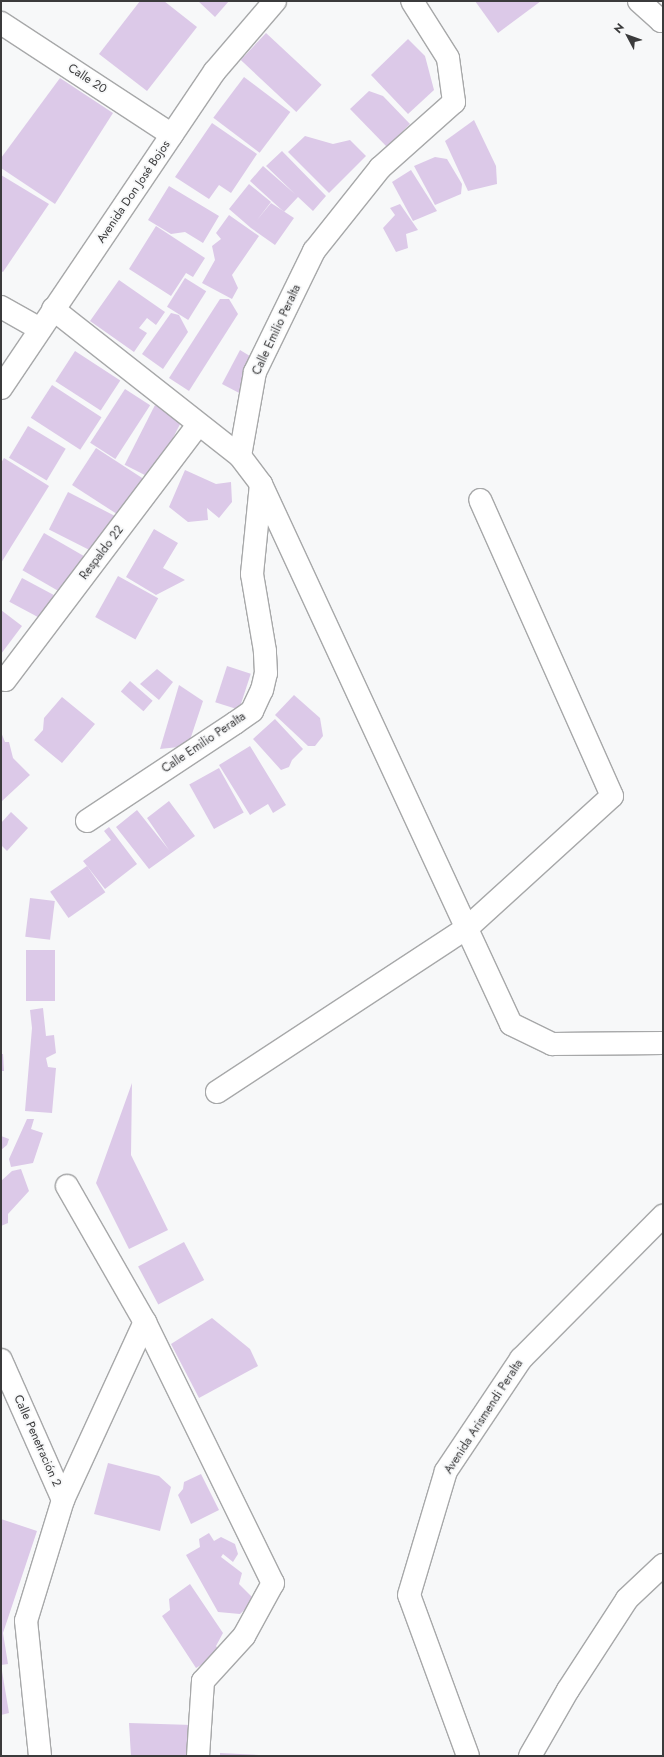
<!DOCTYPE html>
<meta charset="utf-8">
<style>
body{margin:0}
#map{position:relative;width:664px;height:1757px;overflow:hidden;background:#f7f8f9;font-family:Jost,sans-serif}
div>[style]{position:absolute}
.building>*{inset:0;background:#dcc9e8;transform-origin:0 0}
.roads{filter:drop-shadow(1px 0 #a7a8a9) drop-shadow(-1px 0 #a7a8a9) drop-shadow(0 1px #a7a8a9) drop-shadow(0 -1px #a7a8a9)}
.minor>*{height:22px;margin:-11px;padding:0 11px;transform-origin:11px;border-radius:11px;background:#fff}
span{translate:-50% -50%;white-space:nowrap;text-align:center;line-height:1.15;-webkit-text-stroke:3.5px #f7f8f9;paint-order:stroke}
.street-label{font-size:12px;color:#3b3b3c}
.frame{position:absolute;inset:0;border:2px solid #3b3b3c;pointer-events:none}
.north{position:absolute;left:608px;top:16px;width:40px;height:40px;-webkit-text-stroke:3px #f7f8f9;paint-order:stroke;rotate:311deg;font-size:11px;font-weight:700;line-height:16px;text-align:center;color:#3b3b3c}
.north::after{content:'';display:block;margin:auto;width:14px;height:18px;background:#3b3b3c;clip-path:polygon(50% 0,100% 100%,50% 72%,0 100%)}
</style>
<div id="map">
<div class="building">
<i style="clip-path:polygon(140px 1px,164px 1px,197px 27px,147px 91px,99px 54px)"></i>
<i style="clip-path:polygon(198px 1px,229px 1px,215px 17px)"></i>
<i style="clip-path:polygon(475px 1px,541px 1px,498px 33px)"></i>
<i style="left:266px;top:33px;width:76px;height:37px;rotate:43deg"></i>
<i style="clip-path:polygon(408px 39px,425px 56px,434px 90px,408px 114px,371px 75px)"></i>
<i style="left:244px;top:77px;width:58px;height:51px;rotate:37deg"></i>
<i style="clip-path:polygon(60px 78px,113px 113px,55px 204px,1px 168px,1px 158px)"></i>
<i style="clip-path:polygon(369px 91px,383px 96px,410px 124px,387px 147px,350px 109px)"></i>
<i style="clip-path:polygon(474px 120px,496px 166px,497px 184px,468px 191px,445px 141px)"></i>
<i style="clip-path:polygon(212px 123px,257px 154px,231px 193px,219px 185px,209px 199px,175px 177px)"></i>
<i style="clip-path:polygon(305px 136px,333px 144px,350px 140px,366px 156px,329px 193px,288px 152px)"></i>
<i style="clip-path:polygon(282px 151px,326px 196px,313px 211px,298px 197px,284px 212px,250px 181px,263px 166px,295px 194px,266px 166px)"></i>
<i style="clip-path:polygon(435px 157px,447px 159px,462px 184px,461px 194px,435px 205px,414px 166px)"></i>
<i style="clip-path:polygon(411px 170px,437px 211px,413px 221px,392px 182px)"></i>
<i style="clip-path:polygon(1px 175px,49px 204px,3px 272px,1px 271px)"></i>
<i style="clip-path:polygon(249px 184px,271px 202px,257px 220px,271px 203px,294px 218px,275px 245px,251px 228px,229px 209px)"></i>
<i style="clip-path:polygon(169px 186px,219px 216px,203px 243px,185px 232px,171px 234px,148px 220px)"></i>
<i style="clip-path:polygon(400px 204px,418px 230px,406px 234px,408px 248px,396px 252px,383px 228px,395px 215px,390px 208px)"></i>
<i style="clip-path:polygon(229px 215px,259px 236px,232px 275px,238px 288px,232px 299px,202px 283px,215px 260px,212px 246px,221px 239px,216px 233px)"></i>
<i style="clip-path:polygon(156px 226px,205px 258px,193px 277px,186px 273px,171px 296px,129px 269px)"></i>
<i style="left:185px;top:278px;width:25px;height:34px;rotate:32deg"></i>
<i style="clip-path:polygon(119px 280px,165px 312px,156px 325px,147px 318px,139px 328px,147px 333px,134px 352px,90px 321px)"></i>
<i style="clip-path:polygon(220px 299px,229px 299px,238px 314px,189px 391px,169px 378px)"></i>
<i style="clip-path:polygon(171px 313px,179px 315px,188px 332px,163px 369px,142px 354px)"></i>
<i style="clip-path:polygon(240px 350px,258px 361px,243px 395px,222px 384px)"></i>
<i style="left:75px;top:351px;width:54px;height:36px;rotate:33deg"></i>
<i style="left:52px;top:385px;width:59px;height:39px;rotate:33deg"></i>
<i style="left:125px;top:389px;width:30px;height:64px;rotate:33deg"></i>
<i style="left:155px;top:405px;width:31px;height:67px;rotate:27deg"></i>
<i style="left:28px;top:426px;width:44px;height:37px;rotate:31deg"></i>
<i style="left:96px;top:448px;width:61px;height:44px;rotate:33deg"></i>
<i style="clip-path:polygon(4px 458px,49px 486px,1px 563px,1px 463px)"></i>
<i style="clip-path:polygon(185px 470px,216px 484px,231px 482px,232px 502px,219px 518px,207px 508px,208px 520px,188px 522px,169px 507px)"></i>
<i style="left:68px;top:492px;width:56px;height:42px;rotate:27deg"></i>
<i style="clip-path:polygon(154px 529px,178px 543px,163px 568px,185px 580px,156px 595px,126px 577px)"></i>
<i style="left:44px;top:533px;width:51px;height:43px;rotate:30deg"></i>
<i style="left:118px;top:576px;width:46px;height:47px;rotate:29deg"></i>
<i style="left:22px;top:578px;width:36px;height:27px;rotate:28deg"></i>
<i style="clip-path:polygon(1px 610px,22px 626px,1px 654px)"></i>
<i style="left:227px;top:666px;width:25px;height:38px;rotate:18deg"></i>
<i style="clip-path:polygon(157px 669px,173px 682px,159px 700px,140px 684px)"></i>
<i style="left:130px;top:681px;width:30px;height:14px;rotate:41deg"></i>
<i style="clip-path:polygon(179px 685px,203px 701px,188px 746px,160px 749px)"></i>
<i style="clip-path:polygon(294px 695px,320px 718px,323px 736px,315px 746px,308px 746px,275px 715px)"></i>
<i style="clip-path:polygon(62px 697px,95px 724px,62px 763px,34px 740px,43px 730px,44px 718px)"></i>
<i style="clip-path:polygon(275px 719px,303px 749px,292px 760px,289px 767px,281px 770px,253px 739px)"></i>
<i style="clip-path:polygon(1px 732px,5px 742px,9px 742px,13px 758px,30px 775px,1px 802px)"></i>
<i style="clip-path:polygon(250px 746px,286px 805px,273px 813px,268px 804px,250px 815px,219px 765px)"></i>
<i style="left:219px;top:768px;width:51px;height:34px;rotate:61deg"></i>
<i style="clip-path:polygon(169px 801px,195px 836px,149px 869px,116px 827px,137px 810px,169px 850px,147px 818px)"></i>
<i style="clip-path:polygon(11px 812px,28px 828px,7px 851px,1px 845px,1px 823px)"></i>
<i style="clip-path:polygon(109px 827px,137px 864px,105px 889px,83px 861px,111px 840px,104px 831px)"></i>
<i style="left:87px;top:866px;width:32px;height:45px;rotate:55deg"></i>
<i style="left:30px;top:898px;width:25px;height:39px;rotate:7deg"></i>
<i style="left:26px;top:950px;width:29px;height:51px"></i>
<i style="clip-path:polygon(43px 1008px,46px 1036px,54px 1035px,56px 1053px,46px 1058px,48px 1067px,56px 1068px,52px 1113px,25px 1111px,32px 1028px,30px 1010px)"></i>
<i style="clip-path:polygon(1px 1054px,3px 1054px,4px 1071px,1px 1071px)"></i>
<i style="clip-path:polygon(132px 1083px,131px 1155px,168px 1230px,129px 1249px,96px 1183px)"></i>
<i style="clip-path:polygon(27px 1119px,34px 1119px,31px 1129px,43px 1133px,33px 1163px,11px 1167px,9px 1159px)"></i>
<i style="clip-path:polygon(1px 1136px,9px 1139px,7px 1145px,1px 1150px)"></i>
<i style="clip-path:polygon(21px 1169px,29px 1191px,8px 1214px,8px 1223px,1px 1226px,1px 1181px,12px 1171px)"></i>
<i style="left:184px;top:1242px;width:43px;height:52px;rotate:62deg"></i>
<i style="clip-path:polygon(212px 1318px,250px 1349px,258px 1366px,199px 1398px,171px 1344px)"></i>
<i style="clip-path:polygon(108px 1463px,159px 1476px,171px 1487px,160px 1531px,94px 1514px)"></i>
<i style="clip-path:polygon(201px 1474px,219px 1510px,191px 1524px,178px 1495px,183px 1489px,184px 1482px)"></i>
<i style="clip-path:polygon(1px 1519px,37px 1531px,3px 1633px,8px 1664px,1px 1665px)"></i>
<i style="clip-path:polygon(209px 1533px,214px 1541px,221px 1537px,235px 1544px,238px 1554px,233px 1562px,223px 1554px,221px 1557px,242px 1573px,239px 1584px,255px 1600px,240px 1614px,218px 1612px,186px 1555px,200px 1547px,199px 1539px)"></i>
<i style="clip-path:polygon(190px 1584px,223px 1633px,216px 1646px,221px 1653px,196px 1668px,162px 1616px,170px 1610px,169px 1599px)"></i>
<i style="clip-path:polygon(2px 1671px,9px 1713px,1px 1715px,1px 1672px)"></i>
<i style="clip-path:polygon(129px 1723px,192px 1725px,188px 1756px,131px 1756px)"></i>
<i style="clip-path:polygon(220px 1753px,259px 1755px,259px 1756px,220px 1756px)"></i>
</div>
<div class="roads">
<div class="minor">
<i style="left:639px;top:1px;width:30px;rotate:42deg"></i>
<i style="left:661px;top:21px;width:2px;rotate:-27deg"></i>
<i style="left:1px;top:23px;width:204px;rotate:33.2deg"></i>
<i style="left:1px;top:307px;width:45px;rotate:29.4deg"></i>
<i style="left:53px;top:309px;width:238px;rotate:38.2deg"></i>
<i style="left:1px;top:388px;width:382px;rotate:-56deg"></i>
<i style="left:215px;top:71px;width:92px;rotate:-49.4deg"></i>
<i style="left:261px;top:484px;width:595px;rotate:65.16deg"></i>
<i style="left:511px;top:1024px;width:46px;rotate:26deg"></i>
<i style="left:552px;top:1044px;width:111px;rotate:-0.5deg"></i>
<i style="left:5px;top:680px;width:320px;rotate:-52.9deg"></i>
<i style="left:87px;top:821px;width:178px;rotate:-33.5deg"></i>
<i style="left:235px;top:723px;width:21px;rotate:-35deg"></i>
<i style="left:252px;top:711px;width:23px;rotate:-65deg"></i>
<i style="left:262px;top:690px;width:17px;rotate:-77deg"></i>
<i style="left:266px;top:673px;width:22px;rotate:-93deg"></i>
<i style="left:265px;top:651px;width:78px;rotate:-99.6deg"></i>
<i style="left:252px;top:574px;width:90px;rotate:-84.3deg"></i>
<i style="left:261px;top:484px;width:35px;rotate:-127deg"></i>
<i style="left:240px;top:456px;width:85px;rotate:-79.9deg"></i>
<i style="left:255px;top:372px;width:135px;rotate:-64deg"></i>
<i style="left:314px;top:251px;width:106px;rotate:-51.5deg"></i>
<i style="left:380px;top:168px;width:99px;rotate:-41.7deg"></i>
<i style="left:454px;top:102px;width:44px;rotate:-97.8deg"></i>
<i style="left:448px;top:58px;width:67px;rotate:-122.3deg"></i>
<i style="left:217px;top:1092px;width:299px;rotate:-33.3deg"></i>
<i style="left:467px;top:928px;width:196px;rotate:-42.3deg"></i>
<i style="left:612px;top:796px;width:324px;rotate:-114deg"></i>
<i style="left:67px;top:1186px;width:157px;rotate:60.2deg"></i>
<i style="left:145px;top:1322px;width:291px;rotate:63.9deg"></i>
<i style="left:273px;top:1583px;width:60px;rotate:118.7deg"></i>
<i style="left:244px;top:1636px;width:61px;rotate:132.3deg"></i>
<i style="left:203px;top:1681px;width:75px;rotate:93.8deg"></i>
<i style="left:1px;top:1360px;width:153px;rotate:66.1deg"></i>
<i style="left:40px;top:1756px;width:136px;rotate:-95.9deg"></i>
<i style="left:26px;top:1621px;width:127px;rotate:-73deg"></i>
<i style="left:63px;top:1500px;width:196px;rotate:-65.3deg"></i>
<i style="left:468px;top:1756px;width:171px;rotate:-110.1deg"></i>
<i style="left:409px;top:1595px;width:129px;rotate:-73.4deg"></i>
<i style="left:446px;top:1471px;width:135px;rotate:-56.2deg"></i>
<i style="left:521px;top:1359px;width:202px;rotate:-45.2deg"></i>
<i style="left:530px;top:1756px;width:76px;rotate:-60.1deg"></i>
<i style="left:568px;top:1690px;width:108px;rotate:-57deg"></i>
<i style="left:627px;top:1599px;width:50px;rotate:-43.4deg"></i>
</div>
</div>
<div class="street-label">
<span style="left:87px;top:79px;rotate:33deg">Calle 20</span>
<span style="left:134px;top:192px;rotate:-56deg">Avenida Don José Bojos</span>
<span style="left:277px;top:330px;rotate:-65deg">Calle Emilio Peralta</span>
<span style="left:102px;top:553px;rotate:-53deg">Respaldo 22</span>
<span style="left:204px;top:743px;rotate:-34deg">Calle Emilio Peralta</span>
<span style="left:484px;top:1417px;rotate:-57deg">Avenida Arismendi Peralta</span>
<span style="left:37px;top:1441px;rotate:66deg">Calle Penetración 2</span>
</div>
<div class="frame"></div>
<div class="north">N</div>
</div>
